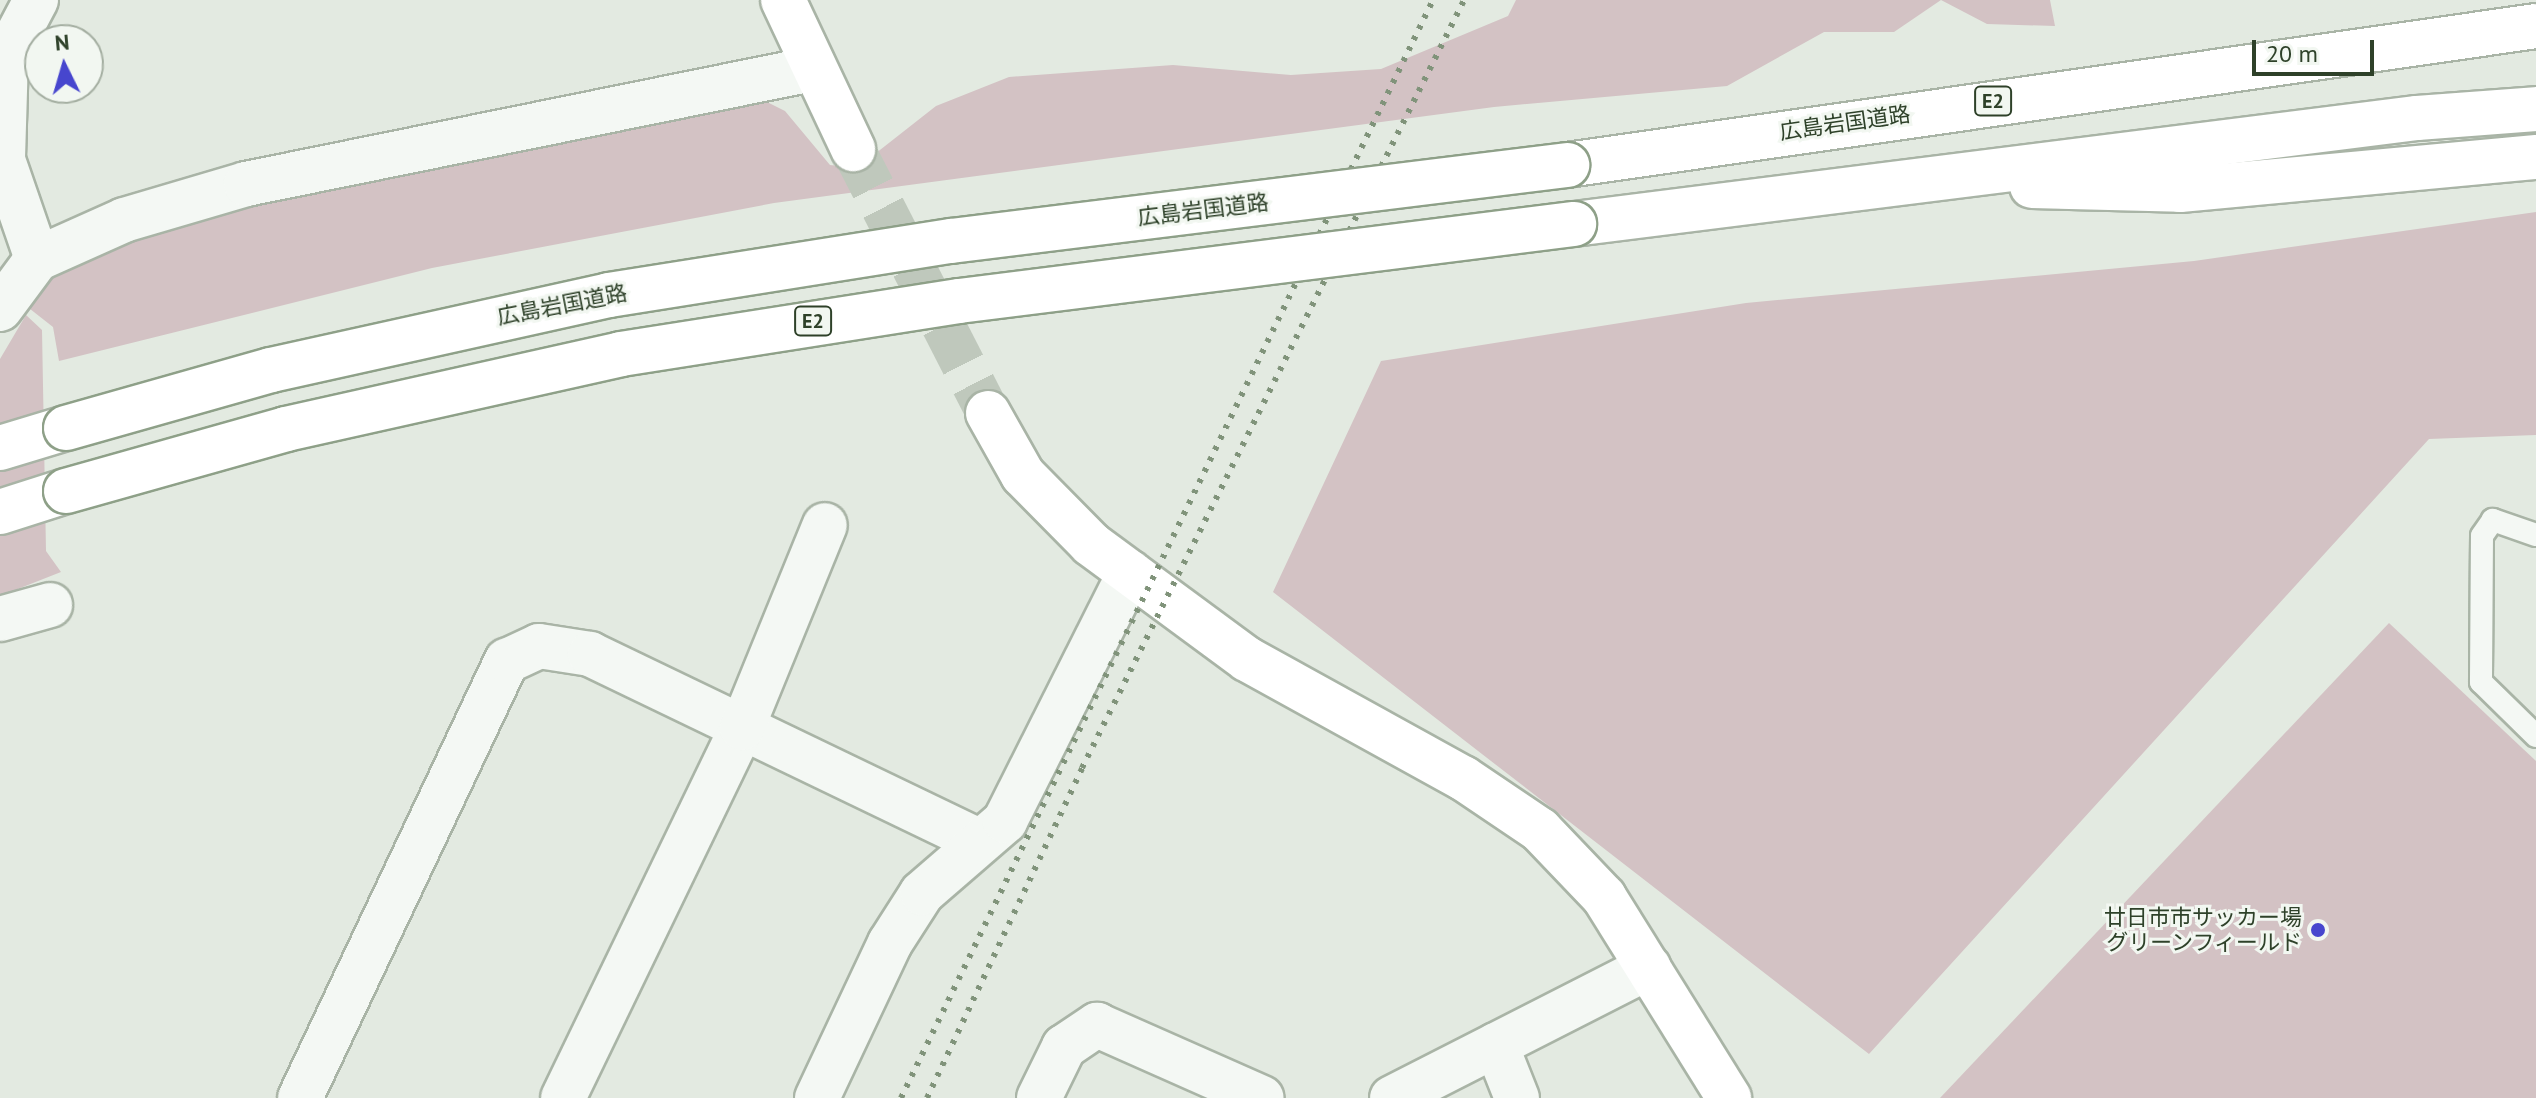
<!DOCTYPE html>
<meta charset="utf-8">
<style>
body{margin:0}
#map{position:relative;width:2536px;height:1098px;overflow:hidden;background:#e3eae1;font-family:"PT Sans","Noto Sans JP",sans-serif}
div>[style]{position:absolute}
.green>*{inset:0;background:#d3c2c4}
.secondary-tunnel>*{height:44px;margin-top:-22px;transform-origin:0;background:repeating-linear-gradient(90deg,#bfc8bc 0 44px,transparent 0 66px)}
.roads{filter:drop-shadow(2px 0 #a9b4a6) drop-shadow(-2px 0 #a9b4a6) drop-shadow(0 2px #a9b4a6) drop-shadow(0 -2px #a9b4a6)}
.lane>*{height:22px;margin:-11px;padding:0 11px;transform-origin:11px;border-radius:11px;background:#f4f8f4}
.street>*{height:44px;margin:-22px;padding:0 22px;transform-origin:22px;border-radius:22px;background:#f4f8f4}
.secondary>*{height:44px;margin:-22px;padding:0 22px;transform-origin:22px;border-radius:22px;background:#fff}
.highway>*{height:44px;margin:-22px;padding:0 22px;transform-origin:22px;border-radius:22px;background:#fff}
.rail>*{height:6px;margin-top:-3px;transform-origin:0;background:repeating-linear-gradient(90deg,#80937a 0 4px,transparent 0 12px)}
.bridges{filter:drop-shadow(2px 0 #8ea088) drop-shadow(-2px 0 #8ea088) drop-shadow(0 2px #8ea088) drop-shadow(0 -2px #8ea088)}
.highway-bridge>*{height:44px;margin:-22px;padding:0 22px;transform-origin:22px;border-radius:22px;background:#fff}
.dots>*{width:22px;height:22px;translate:-50% -50%;box-sizing:border-box;border:4px solid #f2f7f1;border-radius:50%}
span{translate:-50% -50%;white-space:nowrap;text-align:center;line-height:1.15;-webkit-text-stroke:6px #f2f7f1;paint-order:stroke}
.shield-label span{padding:2px 6px;background:#f2f7f1;border:2px solid;border-radius:6px;-webkit-text-stroke-width:0}
.shield-label{font-size:20px;color:#2e4129;font-weight:700}
.street-label{font-size:22px;color:#2e4129}
.poi-label{font-size:22px;color:#2e4129}
.right{translate:-100% -50%;text-align:right}
.north{position:absolute;left:24px;top:24px;width:80px;height:80px;box-sizing:border-box;background:#f2f7f1;border:2px solid #a4aea1;border-radius:50%;rotate:355deg;font-size:22px;font-weight:700;line-height:32px;text-align:center;color:#2e4129}
.north::after{content:'';display:block;margin:auto;width:28px;height:36px;background:#4746ce;clip-path:polygon(50% 0,100% 100%,50% 72%,0 100%)}
.scale{position:absolute;left:2252px;top:40px;width:122px;height:36px;box-sizing:border-box;border:4px solid #2e4129;border-top:0;padding-left:10px;font-size:24px;line-height:28px;white-space:nowrap;color:#2e4129;-webkit-text-stroke:6px #f2f7f1;paint-order:stroke}
</style>
<div id="map">
<div class="green">
<i style="clip-path:polygon(1516px 0,2050px 0,2055px 26px,1987px 24px,1941px 0,1894px 32px,1824px 32px,1727px 86px,1494px 107px,774px 203px,432px 268px,59px 361px,53px 327px,25px 305px,48px 270px,249px 197px,765px 101px,785px 111px,830px 165px,857px 168px,936px 106px,1009px 77px,1173px 65px,1291px 75px,1381px 69px,1508px 16px)"></i>
<i style="clip-path:polygon(2536px 212px,2536px 435px,2429px 439px,1869px 1054px,1273px 592px,1381px 361px,1746px 303px,2194px 261px)"></i>
<i style="clip-path:polygon(26px 315px,42px 330px,46px 551px,61px 572px,0 596px,0 359px)"></i>
<i style="clip-path:polygon(2389px 623px,2536px 761px,2536px 1098px,1940px 1098px)"></i>
</div>
<div class="secondary-tunnel">
<i style="left:853px;top:149px;width:297px;rotate:62.9deg"></i>
</div>
<div class="roads">
<div class="lane">
<i style="left:2536px;top:535px;width:46px;rotate:-160.8deg"></i>
<i style="left:2493px;top:520px;width:19px;rotate:125deg"></i>
<i style="left:2482px;top:536px;width:146px;rotate:90.4deg"></i>
<i style="left:2481px;top:682px;width:77px;rotate:44.5deg"></i>
</div>
<div class="street">
<i style="left:36px;top:0;width:64px;rotate:117.8deg"></i>
<i style="left:6px;top:57px;width:103px;rotate:91.7deg"></i>
<i style="left:3px;top:160px;width:105px;rotate:71deg"></i>
<i style="left:0;top:309px;width:62px;rotate:-53.5deg"></i>
<i style="left:37px;top:259px;width:95px;rotate:-24.1deg"></i>
<i style="left:124px;top:220px;width:127px;rotate:-16.4deg"></i>
<i style="left:246px;top:184px;width:578px;rotate:-11.49deg"></i>
<i style="left:0;top:619px;width:52px;rotate:-15.6deg"></i>
<i style="left:1496px;top:1045px;width:57px;rotate:68.4deg"></i>
<i style="left:300px;top:1098px;width:484px;rotate:-64.7deg"></i>
<i style="left:507px;top:661px;width:35px;rotate:-25deg"></i>
<i style="left:539px;top:646px;width:52px;rotate:8.9deg"></i>
<i style="left:590px;top:654px;width:432px;rotate:25.7deg"></i>
<i style="left:563px;top:1098px;width:411px;rotate:-64.2deg"></i>
<i style="left:742px;top:728px;width:219px;rotate:-67.8deg"></i>
<i style="left:817px;top:1098px;width:171px;rotate:-64.8deg"></i>
<i style="left:890px;top:943px;width:59px;rotate:-57.4deg"></i>
<i style="left:922px;top:893px;width:110px;rotate:-40.9deg"></i>
<i style="left:1005px;top:821px;width:278px;rotate:-63.3deg"></i>
<i style="left:1039px;top:1098px;width:57px;rotate:-63.9deg"></i>
<i style="left:1064px;top:1047px;width:40px;rotate:-34deg"></i>
<i style="left:1097px;top:1025px;width:180px;rotate:23.9deg"></i>
<i style="left:1392px;top:1098px;width:288px;rotate:-27deg"></i>
</div>
<div class="secondary">
<i style="left:783px;top:0;width:165px;rotate:64.8deg"></i>
<i style="left:988px;top:413px;width:71px;rotate:60.6deg"></i>
<i style="left:1023px;top:475px;width:97px;rotate:45.4deg"></i>
<i style="left:1091px;top:544px;width:194px;rotate:36.4deg"></i>
<i style="left:1247px;top:659px;width:247px;rotate:28.9deg"></i>
<i style="left:1463px;top:778px;width:93px;rotate:34deg"></i>
<i style="left:1540px;top:830px;width:93px;rotate:46.3deg"></i>
<i style="left:1604px;top:897px;width:237px;rotate:58.1deg"></i>
</div>
<div class="highway">
<i style="left:1567px;top:165px;width:979px;rotate:-8.16deg"></i>
<i style="left:2032px;top:186px;width:148px;rotate:1.5deg"></i>
<i style="left:2180px;top:190px;width:358px;rotate:-5.3deg"></i>
<i style="left:1574px;top:224px;width:850px;rotate:-7.17deg"></i>
<i style="left:2417px;top:118px;width:119px;rotate:-4.3deg"></i>
<i style="left:0;top:448px;width:69px;rotate:-16.9deg"></i>
<i style="left:0;top:512px;width:69px;rotate:-17.7deg"></i>
</div>
</div>
<div class="rail">
<i style="left:901px;top:1098px;width:1220px;rotate:-64.15deg"></i>
<i style="left:927px;top:1098px;width:365px;rotate:-64.8deg"></i>
<i style="left:1082px;top:768px;width:858px;rotate:-63.55deg"></i>
</div>
<div class="bridges">
<div class="highway-bridge">
<i style="left:66px;top:428px;width:213px;rotate:-15.8deg"></i>
<i style="left:271px;top:370px;width:346px;rotate:-12.5deg"></i>
<i style="left:609px;top:295px;width:346px;rotate:-9deg"></i>
<i style="left:951px;top:241px;width:621px;rotate:-7.03deg"></i>
<i style="left:66px;top:491px;width:229px;rotate:-15.7deg"></i>
<i style="left:286px;top:429px;width:343px;rotate:-12.6deg"></i>
<i style="left:621px;top:354px;width:342px;rotate:-8.9deg"></i>
<i style="left:959px;top:301px;width:620px;rotate:-7.14deg"></i>
</div>
</div>
<div class="dots">
<i style="left:2318px;top:930px;background:#4746ce"></i>
</div>
<div class="shield-label">
<span style="left:1993px;top:101px">E2</span>
<span style="left:813px;top:321px">E2</span>
</div>
<div class="street-label">
<span style="left:1845px;top:123px;rotate:-8deg">広島岩国道路</span>
<span style="left:1203px;top:210px;rotate:-7deg">広島岩国道路</span>
<span style="left:562px;top:305px;rotate:-11deg">広島岩国道路</span>
</div>
<div class="poi-label">
<span class="right" style="left:2302px;top:930px">廿日市市サッカー場<br>グリーンフィールド</span>
</div>
<div class="north">N</div>
<div class="scale">20 m</div>
</div>
